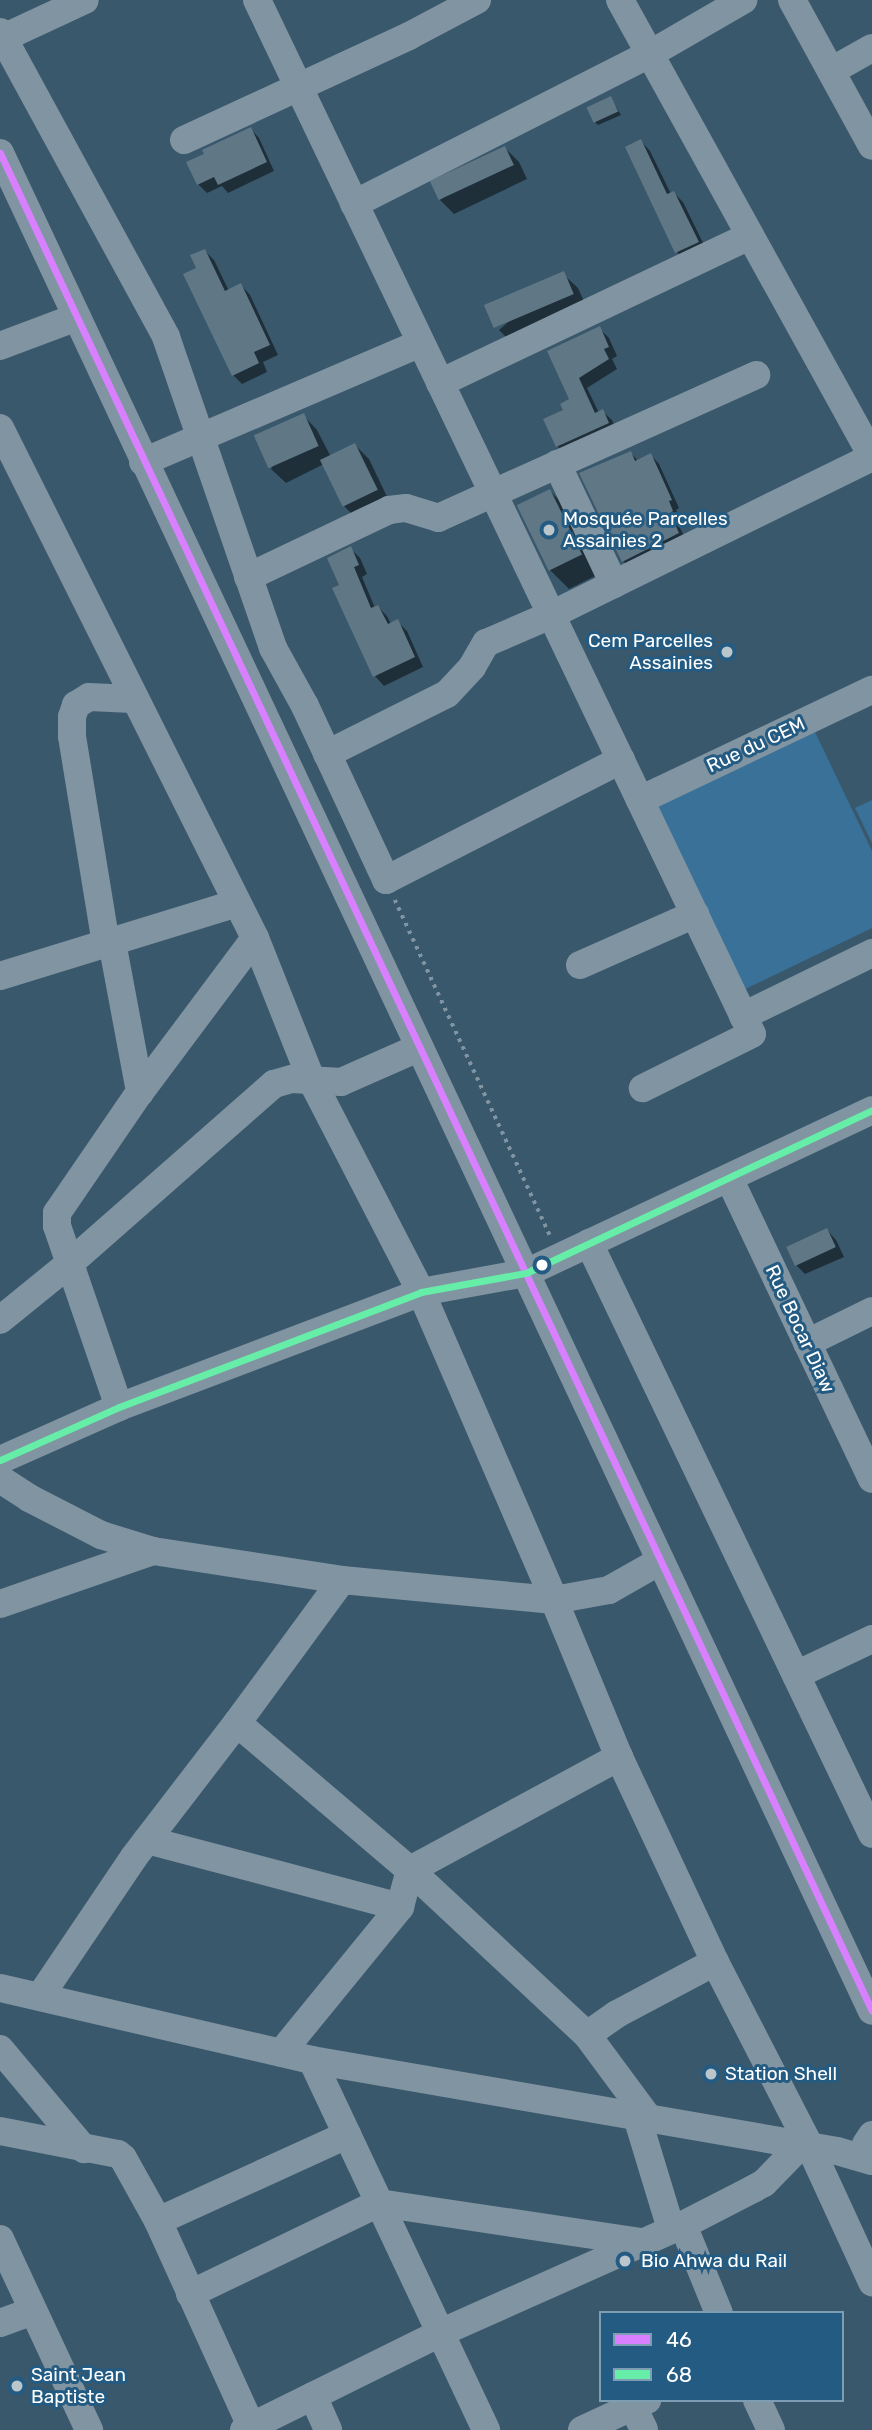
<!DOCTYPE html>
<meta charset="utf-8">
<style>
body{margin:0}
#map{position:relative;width:872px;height:2430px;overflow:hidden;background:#3a586c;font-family:Rubik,sans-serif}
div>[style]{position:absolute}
.green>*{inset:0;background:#397198}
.shadow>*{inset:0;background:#0007}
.building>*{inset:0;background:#607786;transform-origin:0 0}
.path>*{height:3.5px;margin-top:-1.75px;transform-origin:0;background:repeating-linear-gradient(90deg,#8094a2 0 3.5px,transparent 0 8.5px)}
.minor>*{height:28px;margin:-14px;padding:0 14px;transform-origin:14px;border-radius:14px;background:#8094a2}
.bus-1>*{height:7px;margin:-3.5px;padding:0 3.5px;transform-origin:3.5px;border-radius:3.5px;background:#d880ff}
.bus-2>*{height:7px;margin:-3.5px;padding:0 3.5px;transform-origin:3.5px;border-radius:3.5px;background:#66eda8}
.dots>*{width:19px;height:19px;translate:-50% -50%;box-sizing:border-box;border:4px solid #245b82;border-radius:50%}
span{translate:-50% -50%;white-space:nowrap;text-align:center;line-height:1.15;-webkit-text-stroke:6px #245b82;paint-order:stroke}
.poi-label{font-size:19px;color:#fff}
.left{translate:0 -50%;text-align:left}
.right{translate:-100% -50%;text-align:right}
.street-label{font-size:19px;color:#fff}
.legend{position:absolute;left:599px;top:2311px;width:245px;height:91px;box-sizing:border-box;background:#245b82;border:2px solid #7c9db4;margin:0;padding:9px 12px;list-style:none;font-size:21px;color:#fff}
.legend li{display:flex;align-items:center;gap:14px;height:35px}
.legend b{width:35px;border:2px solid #7c9db4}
</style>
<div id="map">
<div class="green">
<i style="clip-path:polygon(814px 730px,872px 851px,872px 928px,741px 991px,653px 807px)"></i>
<i style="clip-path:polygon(872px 800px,872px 843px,855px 808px)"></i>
</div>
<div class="shadow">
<i style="clip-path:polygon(611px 98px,621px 115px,598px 125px,594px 121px)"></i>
<i style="clip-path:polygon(251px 129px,259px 138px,274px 171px,228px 193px,222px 186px,207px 193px,198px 184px)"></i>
<i style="clip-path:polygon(641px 141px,650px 151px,671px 194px,674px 193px,683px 202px,707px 251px,686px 261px,677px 252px)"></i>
<i style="clip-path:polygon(505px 148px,519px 162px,527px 179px,454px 214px,440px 200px)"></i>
<i style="clip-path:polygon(205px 251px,214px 260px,229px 291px,241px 285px,250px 295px,278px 355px,263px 362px,267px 372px,242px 384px,233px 375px,198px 269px)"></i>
<i style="clip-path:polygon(563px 274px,578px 288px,587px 308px,513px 344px,499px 330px)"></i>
<i style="clip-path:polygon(600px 329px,609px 338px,617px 356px,612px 359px,617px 369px,587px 388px,599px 413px,602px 411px,612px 420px,617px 432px,567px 455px,557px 446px,565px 411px,571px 400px,550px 352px)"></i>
<i style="clip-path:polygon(303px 415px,317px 430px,331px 457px,355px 445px,369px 459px,391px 505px,359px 521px,344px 506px,324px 464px,286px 483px,271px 469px)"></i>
<i style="clip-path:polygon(631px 453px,638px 461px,651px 455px,659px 464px,679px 508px,676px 510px,681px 520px,677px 522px,687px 542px,632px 569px,623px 561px)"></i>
<i style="clip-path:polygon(550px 491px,569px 510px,599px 574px,569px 589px,550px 570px)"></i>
<i style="clip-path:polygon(351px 549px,360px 558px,367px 574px,362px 577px,375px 608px,378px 607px,387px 616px,391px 624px,397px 621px,407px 631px,423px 667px,384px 686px,375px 676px,335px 589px,341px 586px)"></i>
<i style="clip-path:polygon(827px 1230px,836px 1240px,844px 1257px,805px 1274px,795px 1264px)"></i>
</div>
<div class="building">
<i style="left:611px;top:96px;width:17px;height:27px;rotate:65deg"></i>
<i style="clip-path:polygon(251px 127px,267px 162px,218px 185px,214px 177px,197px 185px,186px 162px,204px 154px,202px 150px)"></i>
<i style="clip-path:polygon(641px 139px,667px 194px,674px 191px,699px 242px,675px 253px,625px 147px)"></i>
<i style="left:505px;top:146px;width:21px;height:83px;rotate:65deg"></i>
<i style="clip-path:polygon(205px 249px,225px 291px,241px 283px,270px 345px,254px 352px,259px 363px,232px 376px,183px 274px,196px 268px,190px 255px)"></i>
<i style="left:564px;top:271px;width:25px;height:87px;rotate:67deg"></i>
<i style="clip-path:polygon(600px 326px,609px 347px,604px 349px,609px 359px,579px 378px,595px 413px,603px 409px,609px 423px,556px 447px,543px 419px,563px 410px,560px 404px,569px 399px,547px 351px)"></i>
<i style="left:304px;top:413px;width:36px;height:55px;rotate:66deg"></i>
<i style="left:355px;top:443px;width:52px;height:39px;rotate:64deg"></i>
<i style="clip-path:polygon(631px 451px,635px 461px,651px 453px,672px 500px,669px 501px,673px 511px,670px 513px,679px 533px,622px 562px,579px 473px)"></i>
<i style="left:550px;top:489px;width:73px;height:37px;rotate:64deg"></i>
<i style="clip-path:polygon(351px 546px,359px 565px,354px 567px,371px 608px,378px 605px,388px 624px,398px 619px,415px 657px,373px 677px,332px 588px,339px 585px,327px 558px)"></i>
<i style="left:827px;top:1228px;width:21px;height:45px;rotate:65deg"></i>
</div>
<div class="path">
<i style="left:395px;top:900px;width:370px;rotate:65.2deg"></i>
</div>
<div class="minor">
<i style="left:257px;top:0;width:1146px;rotate:64.42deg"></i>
<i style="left:752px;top:1034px;width:122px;rotate:153.6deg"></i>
<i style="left:620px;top:0;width:521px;rotate:61.07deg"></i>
<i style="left:792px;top:0;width:166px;rotate:61.3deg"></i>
<i style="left:0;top:32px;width:347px;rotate:61.4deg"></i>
<i style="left:166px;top:337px;width:329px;rotate:71deg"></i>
<i style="left:273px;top:648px;width:66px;rotate:61.1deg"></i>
<i style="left:305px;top:706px;width:192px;rotate:65deg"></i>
<i style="left:386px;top:880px;width:264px;rotate:-27.1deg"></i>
<i style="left:3px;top:38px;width:90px;rotate:-24.9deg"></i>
<i style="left:831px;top:71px;width:47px;rotate:-29.3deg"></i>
<i style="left:184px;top:140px;width:248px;rotate:-24.8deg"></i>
<i style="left:409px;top:36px;width:77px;rotate:-27.9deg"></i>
<i style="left:0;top:153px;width:2052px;rotate:64.86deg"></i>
<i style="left:354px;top:204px;width:332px;rotate:-26.9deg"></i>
<i style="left:650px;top:54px;width:108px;rotate:-30.1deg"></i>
<i style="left:0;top:346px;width:82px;rotate:-20.6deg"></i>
<i style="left:440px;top:383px;width:343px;rotate:-25.4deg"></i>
<i style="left:0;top:428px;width:570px;rotate:63.43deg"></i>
<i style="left:255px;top:938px;width:152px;rotate:68.3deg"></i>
<i style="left:311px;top:1079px;width:240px;rotate:62.7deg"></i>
<i style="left:421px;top:1292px;width:335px;rotate:66.6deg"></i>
<i style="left:554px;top:1600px;width:56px;rotate:-10.3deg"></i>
<i style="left:609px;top:1590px;width:59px;rotate:-29.6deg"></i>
<i style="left:143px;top:462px;width:302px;rotate:-23.2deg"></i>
<i style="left:557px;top:464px;width:133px;rotate:64.6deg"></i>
<i style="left:248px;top:577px;width:156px;rotate:-25.4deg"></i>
<i style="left:389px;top:510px;width:17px;rotate:-7deg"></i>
<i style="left:406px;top:508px;width:34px;rotate:17deg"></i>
<i style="left:438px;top:518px;width:349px;rotate:-24.2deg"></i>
<i style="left:327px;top:754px;width:134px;rotate:-26.6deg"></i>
<i style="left:447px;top:694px;width:37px;rotate:-47deg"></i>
<i style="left:472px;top:667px;width:28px;rotate:-60deg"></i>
<i style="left:486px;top:643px;width:71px;rotate:-23.3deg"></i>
<i style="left:551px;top:615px;width:358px;rotate:-26.2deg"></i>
<i style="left:640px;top:800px;width:257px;rotate:-25.4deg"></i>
<i style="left:112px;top:942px;width:153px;rotate:79.4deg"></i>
<i style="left:106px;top:944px;width:211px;rotate:-99.3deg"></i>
<i style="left:72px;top:736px;width:19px;rotate:-90deg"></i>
<i style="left:72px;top:717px;width:13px;rotate:-72deg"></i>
<i style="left:76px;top:705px;width:15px;rotate:-32deg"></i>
<i style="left:89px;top:697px;width:44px;rotate:2.6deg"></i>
<i style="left:580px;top:965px;width:126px;rotate:-23.9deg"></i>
<i style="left:0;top:976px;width:248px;rotate:-17.1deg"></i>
<i style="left:743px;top:1016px;width:144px;rotate:-26deg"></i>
<i style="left:729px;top:1178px;width:333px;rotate:64.6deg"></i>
<i style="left:589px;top:1243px;width:655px;rotate:64.41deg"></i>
<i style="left:0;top:1320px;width:89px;rotate:-39.1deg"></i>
<i style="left:69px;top:1264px;width:273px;rotate:-41.3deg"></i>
<i style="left:274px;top:1084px;width:19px;rotate:-16deg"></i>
<i style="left:292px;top:1079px;width:49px;rotate:3.5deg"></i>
<i style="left:341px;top:1082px;width:84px;rotate:-23.8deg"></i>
<i style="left:807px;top:1343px;width:72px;rotate:-26.2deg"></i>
<i style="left:119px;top:1407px;width:191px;rotate:-108.9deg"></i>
<i style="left:57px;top:1226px;width:13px;rotate:-90deg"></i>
<i style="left:57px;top:1213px;width:147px;rotate:-55.6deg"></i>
<i style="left:140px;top:1092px;width:192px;rotate:-53.2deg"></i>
<i style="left:0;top:1460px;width:130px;rotate:-24deg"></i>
<i style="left:119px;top:1407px;width:323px;rotate:-20.8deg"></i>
<i style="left:421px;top:1292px;width:107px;rotate:-10.3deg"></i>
<i style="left:526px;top:1273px;width:382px;rotate:-25.2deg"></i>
<i style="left:0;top:1479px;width:35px;rotate:33deg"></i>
<i style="left:29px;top:1498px;width:81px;rotate:27.2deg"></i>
<i style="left:101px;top:1535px;width:54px;rotate:17.1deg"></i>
<i style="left:153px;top:1551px;width:191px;rotate:8.7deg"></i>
<i style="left:342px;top:1580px;width:213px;rotate:5.4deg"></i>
<i style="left:554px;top:1600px;width:170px;rotate:67.5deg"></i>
<i style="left:342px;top:1580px;width:177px;rotate:126.3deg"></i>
<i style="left:237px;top:1723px;width:227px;rotate:40.4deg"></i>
<i style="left:410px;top:1870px;width:242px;rotate:43deg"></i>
<i style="left:587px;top:2035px;width:106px;rotate:53.5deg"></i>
<i style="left:0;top:1604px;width:162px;rotate:-19.1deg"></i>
<i style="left:796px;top:1675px;width:84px;rotate:-25.3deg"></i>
<i style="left:147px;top:1840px;width:262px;rotate:14.8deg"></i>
<i style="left:0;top:1988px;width:320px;rotate:13deg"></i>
<i style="left:312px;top:2060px;width:533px;rotate:9.83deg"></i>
<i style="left:837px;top:2151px;width:36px;rotate:16deg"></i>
<i style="left:41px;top:1995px;width:166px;rotate:-56deg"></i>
<i style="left:134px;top:1857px;width:169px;rotate:-52.5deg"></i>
<i style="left:587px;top:2035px;width:37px;rotate:-35deg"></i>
<i style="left:617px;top:2014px;width:111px;rotate:-28deg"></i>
<i style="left:0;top:2049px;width:131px;rotate:50deg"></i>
<i style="left:281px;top:2053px;width:188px;rotate:-50.8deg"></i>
<i style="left:400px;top:1907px;width:38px;rotate:-75deg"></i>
<i style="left:410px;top:1870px;width:238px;rotate:-28.4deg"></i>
<i style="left:619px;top:1757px;width:226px;rotate:64.9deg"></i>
<i style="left:715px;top:1962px;width:208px;rotate:62.8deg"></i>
<i style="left:810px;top:2147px;width:149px;rotate:65.3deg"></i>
<i style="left:312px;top:2060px;width:409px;rotate:64.8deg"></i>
<i style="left:637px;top:2117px;width:117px;rotate:73.1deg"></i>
<i style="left:0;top:2131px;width:120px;rotate:11deg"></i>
<i style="left:118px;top:2154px;width:6px;rotate:39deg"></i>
<i style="left:123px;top:2158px;width:72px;rotate:60.9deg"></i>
<i style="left:158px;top:2221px;width:225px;rotate:65.6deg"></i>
<i style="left:866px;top:2144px;width:11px;rotate:-56deg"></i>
<i style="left:158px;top:2221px;width:208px;rotate:-24.5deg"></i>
<i style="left:683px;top:2225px;width:95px;rotate:67.8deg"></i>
<i style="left:0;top:2239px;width:211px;rotate:65deg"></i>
<i style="left:190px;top:2294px;width:210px;rotate:-25.7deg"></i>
<i style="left:379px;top:2203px;width:265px;rotate:8.5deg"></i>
<i style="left:0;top:2323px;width:35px;rotate:-20deg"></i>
<i style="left:313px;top:2396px;width:37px;rotate:66deg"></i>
<i style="left:757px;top:2400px;width:33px;rotate:65deg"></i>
<i style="left:633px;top:2407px;width:25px;rotate:64deg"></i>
<i style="left:244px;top:2430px;width:219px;rotate:-26.3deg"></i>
<i style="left:440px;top:2333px;width:266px;rotate:-24deg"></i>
<i style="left:683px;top:2225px;width:79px;rotate:-27.2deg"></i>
<i style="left:753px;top:2189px;width:13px;rotate:-29deg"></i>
<i style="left:764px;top:2183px;width:53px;rotate:-45.8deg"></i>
<i style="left:582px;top:2430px;width:72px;rotate:-24.8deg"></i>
</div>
<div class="bus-1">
<i style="left:0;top:153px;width:2052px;rotate:64.86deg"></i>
</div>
<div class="bus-2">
<i style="left:0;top:1460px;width:130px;rotate:-24deg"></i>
<i style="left:119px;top:1407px;width:323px;rotate:-20.8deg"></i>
<i style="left:421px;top:1292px;width:107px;rotate:-10.3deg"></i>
<i style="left:526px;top:1273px;width:382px;rotate:-25.2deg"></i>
</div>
<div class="dots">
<i style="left:549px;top:530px;background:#bac5cc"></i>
<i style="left:727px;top:652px;background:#bac5cc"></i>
<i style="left:542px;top:1265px;background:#fff"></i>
<i style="left:711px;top:2074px;background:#bac5cc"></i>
<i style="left:625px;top:2261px;background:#bac5cc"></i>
<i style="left:17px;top:2386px;background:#bac5cc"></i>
</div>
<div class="poi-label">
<span class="left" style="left:563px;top:530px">Mosquée Parcelles<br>Assainies 2</span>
<span class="right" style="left:713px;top:652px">Cem Parcelles<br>Assainies</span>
<span class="left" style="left:725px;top:2074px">Station Shell</span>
<span class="left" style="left:641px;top:2261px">Bio Ahwa du Rail</span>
<span class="left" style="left:31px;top:2386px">Saint Jean<br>Baptiste</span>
</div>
<div class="street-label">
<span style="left:756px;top:745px;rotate:-25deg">Rue du CEM</span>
<span style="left:800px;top:1329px;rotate:65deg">Rue Bocar Diaw</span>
</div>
<ul class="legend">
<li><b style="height:9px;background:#d880ff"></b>46</li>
<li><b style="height:9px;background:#66eda8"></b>68</li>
</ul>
</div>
